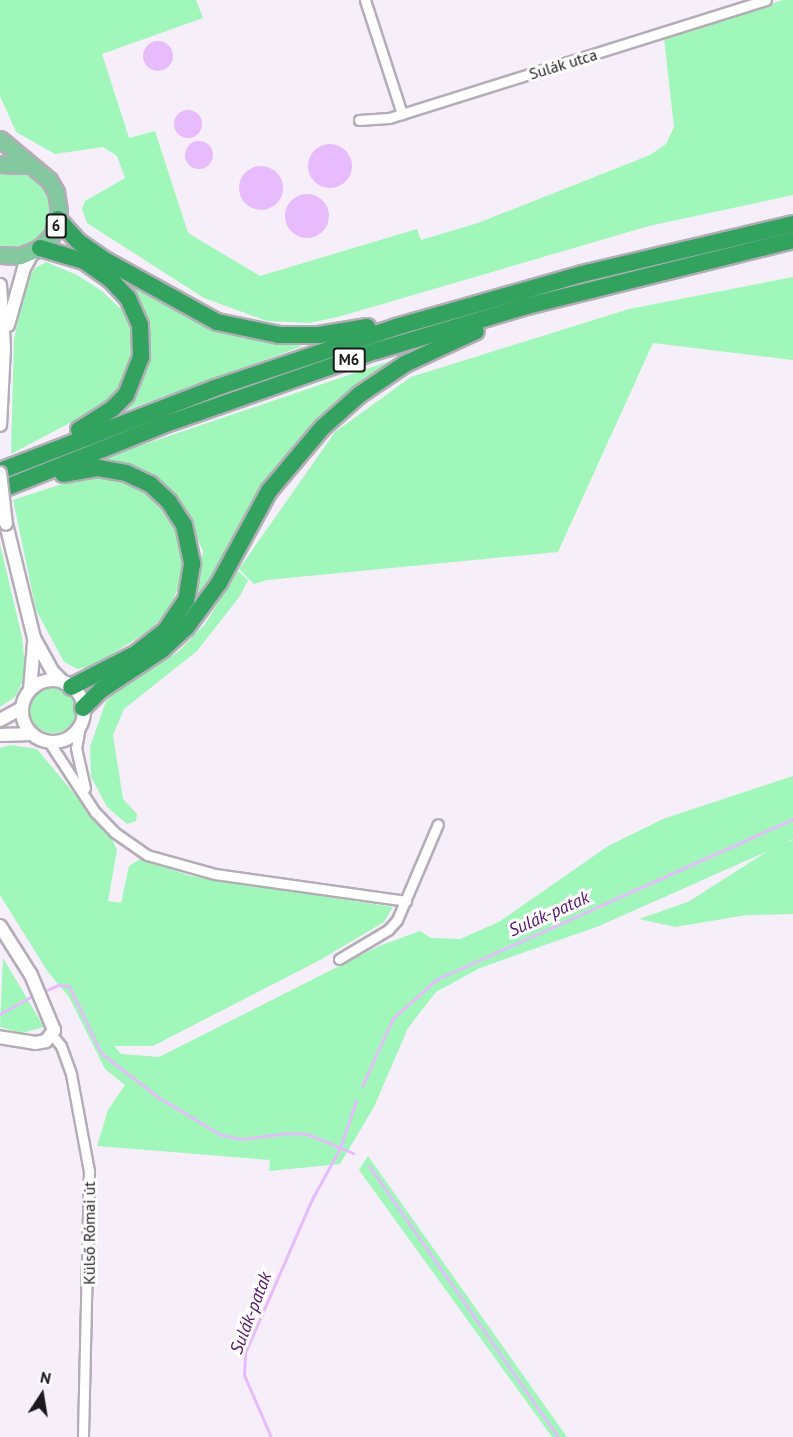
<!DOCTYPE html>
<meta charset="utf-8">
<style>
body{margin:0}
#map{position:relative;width:793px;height:1437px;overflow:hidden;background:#f6eef9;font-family:"PT Sans",sans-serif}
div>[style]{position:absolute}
.green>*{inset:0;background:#9ff8b9}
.round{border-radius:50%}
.water>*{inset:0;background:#e8bbfc}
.stream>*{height:3px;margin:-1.5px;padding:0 1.5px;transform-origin:1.5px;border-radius:1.5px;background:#e8bbfc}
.roads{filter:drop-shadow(2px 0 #b4adb7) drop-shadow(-2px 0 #b4adb7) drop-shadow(0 2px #b4adb7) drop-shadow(0 -2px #b4adb7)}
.minor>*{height:9px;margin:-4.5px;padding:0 4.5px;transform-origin:4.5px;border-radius:4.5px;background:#fff}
.tertiary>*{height:12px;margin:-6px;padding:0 6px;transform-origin:6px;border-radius:6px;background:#fff}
.tertiary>.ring{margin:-6px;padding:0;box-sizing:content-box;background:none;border:12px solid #fff;border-radius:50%}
.primary>*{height:15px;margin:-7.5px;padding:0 7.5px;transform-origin:7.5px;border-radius:7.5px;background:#83c89f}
.motorway>*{height:16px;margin:-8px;padding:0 8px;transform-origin:8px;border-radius:8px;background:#31a35f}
.bridges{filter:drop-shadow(2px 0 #b4adb7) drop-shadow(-2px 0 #b4adb7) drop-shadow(0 2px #b4adb7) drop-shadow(0 -2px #b4adb7)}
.tertiary-bridge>*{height:12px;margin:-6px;padding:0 6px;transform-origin:6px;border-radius:6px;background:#fff}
span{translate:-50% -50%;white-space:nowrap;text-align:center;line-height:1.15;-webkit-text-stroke:6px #fff;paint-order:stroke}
.shield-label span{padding:2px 4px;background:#fff;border:2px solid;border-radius:4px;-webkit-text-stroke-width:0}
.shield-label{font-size:15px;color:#1c191d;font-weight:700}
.street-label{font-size:16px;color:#1c191d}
.water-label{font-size:18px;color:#570f70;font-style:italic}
.north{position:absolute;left:12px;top:1365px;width:60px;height:60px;-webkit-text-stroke:4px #fff;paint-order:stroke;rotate:12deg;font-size:16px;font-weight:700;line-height:24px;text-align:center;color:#1c191d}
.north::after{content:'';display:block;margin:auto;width:21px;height:27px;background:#1c191d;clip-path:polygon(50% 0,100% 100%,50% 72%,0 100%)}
</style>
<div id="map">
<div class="green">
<i style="clip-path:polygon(0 0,196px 0,203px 18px,102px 54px,129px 138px,155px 131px,188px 233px,260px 276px,417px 229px,421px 240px,478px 223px,650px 155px,666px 144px,674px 127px,664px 38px,783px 0,793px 0,793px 195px,649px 226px,338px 317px,309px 323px,267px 321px,204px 298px,87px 223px,82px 209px,85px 201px,125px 178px,117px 156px,103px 147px,55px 154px,16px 132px,0 96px)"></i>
<i style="clip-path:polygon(9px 171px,34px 177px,50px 198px,50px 224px,44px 235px,23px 248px,0 247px,0 174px)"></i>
<i style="clip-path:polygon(46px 262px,77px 275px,102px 291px,122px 310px,134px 338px,132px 364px,121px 388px,104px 405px,11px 454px,14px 339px,26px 283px,35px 268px)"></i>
<i style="clip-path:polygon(112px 272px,191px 318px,235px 335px,303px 346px,121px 412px,139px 389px,151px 339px,146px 318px)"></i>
<i style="clip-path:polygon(793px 277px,793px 360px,653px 343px,558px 552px,267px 580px,254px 584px,239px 569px,335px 432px,411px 377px,629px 309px)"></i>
<i style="clip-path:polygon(393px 360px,326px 412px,288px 453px,239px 527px,194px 608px,203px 551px,178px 497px,160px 479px,135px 467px,101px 459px)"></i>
<i style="clip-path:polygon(86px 476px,129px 482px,151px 495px,179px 536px,182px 560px,180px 582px,170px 608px,150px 630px,93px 666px,78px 669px,64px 662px,36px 610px,13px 500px)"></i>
<i style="clip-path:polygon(0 544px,22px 637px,26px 675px,15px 697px,0 707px)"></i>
<i style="clip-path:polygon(238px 571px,248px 580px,240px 596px,197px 651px,124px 709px,113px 735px,123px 799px,137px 814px,136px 821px,127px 824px,107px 807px,91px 777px,90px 747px,105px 704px,111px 695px,178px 652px,205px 624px)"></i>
<i class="round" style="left:30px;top:687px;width:46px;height:46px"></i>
<i style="clip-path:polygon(10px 745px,37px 749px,112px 839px,117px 850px,108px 901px,121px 903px,129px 866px,140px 859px,191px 876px,393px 907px,384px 922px,320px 960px,153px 1046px,114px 1046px,121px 1054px,159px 1057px,379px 946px,420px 931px,431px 938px,460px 939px,499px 922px,608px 846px,663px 819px,793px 776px,793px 839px,785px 843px,793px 840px,793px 914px,747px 915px,675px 927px,639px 919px,688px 902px,768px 851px,599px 926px,480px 968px,436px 992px,408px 1028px,374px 1107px,340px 1164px,269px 1171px,270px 1160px,97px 1146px,108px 1110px,125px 1085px,105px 1069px,69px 997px,48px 972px,0 895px,0 748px)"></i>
<i style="clip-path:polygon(3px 958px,44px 1027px,22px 1033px,0 1027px)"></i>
<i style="clip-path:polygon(368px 1156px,567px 1437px,552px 1437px,359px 1170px)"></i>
</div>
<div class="water">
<i class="round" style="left:143px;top:41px;width:30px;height:30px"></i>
<i class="round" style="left:174px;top:110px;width:28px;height:28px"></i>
<i class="round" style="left:185px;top:141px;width:28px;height:28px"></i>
<i class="round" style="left:308px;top:144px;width:44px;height:44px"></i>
<i class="round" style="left:239px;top:166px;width:44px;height:44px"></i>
<i class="round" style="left:285px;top:194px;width:44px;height:44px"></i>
</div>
<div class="stream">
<i style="left:47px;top:990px;width:12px;rotate:-24deg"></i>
<i style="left:58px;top:985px;width:11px;rotate:5deg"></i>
<i style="left:69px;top:986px;width:74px;rotate:64.5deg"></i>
<i style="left:101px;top:1053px;width:72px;rotate:37.7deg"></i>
<i style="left:158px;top:1097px;width:74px;rotate:31.1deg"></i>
<i style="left:221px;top:1135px;width:20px;rotate:11deg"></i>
<i style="left:241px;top:1139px;width:48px;rotate:-7.1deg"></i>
<i style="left:289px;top:1133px;width:18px;rotate:3deg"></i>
<i style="left:307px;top:1134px;width:50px;rotate:22.4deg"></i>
<i style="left:0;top:1014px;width:37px;rotate:-29deg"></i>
<i style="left:362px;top:1086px;width:75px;rotate:-65.5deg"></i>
<i style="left:393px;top:1018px;width:59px;rotate:-41.6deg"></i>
<i style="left:437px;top:979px;width:390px;rotate:-24.2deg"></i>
<i style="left:369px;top:1166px;width:330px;rotate:55.1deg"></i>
<i style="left:271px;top:1437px;width:68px;rotate:-113.5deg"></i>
<i style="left:244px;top:1375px;width:22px;rotate:-87deg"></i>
<i style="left:245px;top:1353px;width:168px;rotate:-66.5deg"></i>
<i style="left:312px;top:1199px;width:58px;rotate:-61.2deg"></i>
<i style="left:340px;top:1148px;width:50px;rotate:-71.2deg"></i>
</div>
<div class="roads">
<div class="minor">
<i style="left:365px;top:0;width:120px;rotate:72deg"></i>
<i style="left:359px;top:120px;width:30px;rotate:-4deg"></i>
<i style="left:389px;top:118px;width:395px;rotate:-17.4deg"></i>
<i style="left:80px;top:726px;width:22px;rotate:100deg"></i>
<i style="left:76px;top:748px;width:41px;rotate:77.3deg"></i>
<i style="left:49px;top:742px;width:84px;rotate:56.7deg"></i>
<i style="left:95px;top:812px;width:28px;rotate:46deg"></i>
<i style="left:114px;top:832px;width:40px;rotate:34.9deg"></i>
<i style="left:147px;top:855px;width:71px;rotate:15.6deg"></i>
<i style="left:215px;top:874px;width:193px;rotate:8deg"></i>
<i style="left:339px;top:959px;width:57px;rotate:-30.6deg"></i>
<i style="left:388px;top:930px;width:13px;rotate:-48deg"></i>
<i style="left:397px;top:920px;width:104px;rotate:-66.9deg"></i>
<i style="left:53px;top:1036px;width:13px;rotate:51deg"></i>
<i style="left:61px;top:1046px;width:30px;rotate:70deg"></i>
<i style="left:71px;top:1074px;width:99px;rotate:79.5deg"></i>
<i style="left:89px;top:1171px;width:266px;rotate:91.3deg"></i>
</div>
<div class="tertiary">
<i style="left:0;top:285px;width:62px;rotate:86.3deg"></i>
<i style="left:4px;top:347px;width:78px;rotate:92.9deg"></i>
<i style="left:8px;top:325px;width:59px;rotate:-74.3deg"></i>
<i style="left:24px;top:268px;width:18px;rotate:-61deg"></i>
<i style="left:6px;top:524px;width:117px;rotate:76.2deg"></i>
<i style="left:34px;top:638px;width:39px;rotate:61deg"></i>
<i style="left:53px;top:672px;width:16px;rotate:45deg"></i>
<i class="ring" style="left:22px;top:680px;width:50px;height:50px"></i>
<i style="left:30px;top:690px;width:48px;rotate:-85.2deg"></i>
<i style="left:0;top:720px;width:25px;rotate:-29deg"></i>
<i style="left:0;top:735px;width:32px;rotate:-2deg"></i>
<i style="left:0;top:926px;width:58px;rotate:57.7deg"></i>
<i style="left:31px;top:975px;width:60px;rotate:67.3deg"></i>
<i style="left:54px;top:1030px;width:14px;rotate:126deg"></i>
<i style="left:46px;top:1041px;width:10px;rotate:169deg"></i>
<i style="left:36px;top:1043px;width:36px;rotate:-171deg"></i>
</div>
<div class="primary">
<i style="left:0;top:139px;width:64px;rotate:39.9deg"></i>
<i style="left:49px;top:180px;width:14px;rotate:60deg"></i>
<i style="left:56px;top:192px;width:20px;rotate:81deg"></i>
<i style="left:59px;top:212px;width:24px;rotate:107deg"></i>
<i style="left:52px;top:235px;width:18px;rotate:133deg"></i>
<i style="left:40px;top:248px;width:22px;rotate:158deg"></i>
<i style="left:20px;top:256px;width:20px;rotate:-177deg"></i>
<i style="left:0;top:164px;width:27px;rotate:2deg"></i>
</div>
<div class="motorway">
<i style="left:58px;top:219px;width:31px;rotate:48deg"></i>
<i style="left:79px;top:242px;width:32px;rotate:35deg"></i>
<i style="left:105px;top:260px;width:128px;rotate:29deg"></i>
<i style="left:217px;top:322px;width:63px;rotate:11.8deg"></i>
<i style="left:279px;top:335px;width:40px"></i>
<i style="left:319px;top:335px;width:49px;rotate:-9.5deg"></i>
<i style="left:40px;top:248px;width:46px;rotate:16.5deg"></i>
<i style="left:84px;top:261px;width:33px;rotate:35deg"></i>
<i style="left:111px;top:280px;width:25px;rotate:47deg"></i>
<i style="left:128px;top:298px;width:30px;rotate:66deg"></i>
<i style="left:140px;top:325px;width:32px;rotate:88deg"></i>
<i style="left:141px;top:357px;width:41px;rotate:111.5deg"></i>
<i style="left:126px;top:395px;width:20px;rotate:135deg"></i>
<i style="left:112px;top:409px;width:39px;rotate:148deg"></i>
<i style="left:0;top:471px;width:230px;rotate:-21.1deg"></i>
<i style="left:215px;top:388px;width:191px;rotate:-18.6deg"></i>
<i style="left:396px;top:327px;width:193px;rotate:-15.9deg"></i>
<i style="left:582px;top:274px;width:217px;rotate:-13.3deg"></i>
<i style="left:63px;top:474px;width:36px;rotate:-10deg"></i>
<i style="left:98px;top:468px;width:28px;rotate:10deg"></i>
<i style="left:126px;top:473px;width:26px;rotate:25deg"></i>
<i style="left:150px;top:484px;width:26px;rotate:43deg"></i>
<i style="left:169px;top:502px;width:27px;rotate:57deg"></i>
<i style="left:184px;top:525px;width:40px;rotate:78deg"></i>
<i style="left:192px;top:564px;width:36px;rotate:99deg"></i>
<i style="left:186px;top:600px;width:36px;rotate:124deg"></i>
<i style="left:166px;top:630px;width:37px;rotate:142deg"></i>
<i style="left:137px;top:653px;width:74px;rotate:152.7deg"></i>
<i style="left:0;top:490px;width:175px;rotate:-21.7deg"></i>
<i style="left:163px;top:425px;width:225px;rotate:-19.2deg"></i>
<i style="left:376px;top:351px;width:158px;rotate:-16.6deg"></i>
<i style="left:527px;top:306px;width:274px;rotate:-13.9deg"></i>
<i style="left:83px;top:708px;width:25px;rotate:-45deg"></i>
<i style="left:101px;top:690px;width:73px;rotate:-33.3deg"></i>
<i style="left:162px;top:650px;width:33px;rotate:-43deg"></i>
<i style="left:186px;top:628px;width:56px;rotate:-53.7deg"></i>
<i style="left:219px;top:583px;width:105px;rotate:-61.5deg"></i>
<i style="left:269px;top:491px;width:82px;rotate:-49.9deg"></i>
<i style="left:322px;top:428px;width:50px;rotate:-41.7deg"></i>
<i style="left:359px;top:395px;width:55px;rotate:-34deg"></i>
<i style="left:405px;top:364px;width:78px;rotate:-24.9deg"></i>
</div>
</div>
<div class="bridges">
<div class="tertiary-bridge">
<i style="left:0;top:473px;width:51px;rotate:83.3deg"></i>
</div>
</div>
<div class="shield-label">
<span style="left:56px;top:226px">6</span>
<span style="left:349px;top:360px">M6</span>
</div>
<div class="street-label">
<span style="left:563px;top:64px;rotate:-17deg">Sulák utca</span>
<span style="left:89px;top:1233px;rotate:-90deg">Külső Római út</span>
</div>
<div class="water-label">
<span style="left:549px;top:914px;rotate:-24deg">Sulák-patak</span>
<span style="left:251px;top:1313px;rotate:-69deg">Sulák-patak</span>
</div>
<div class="north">N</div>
</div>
